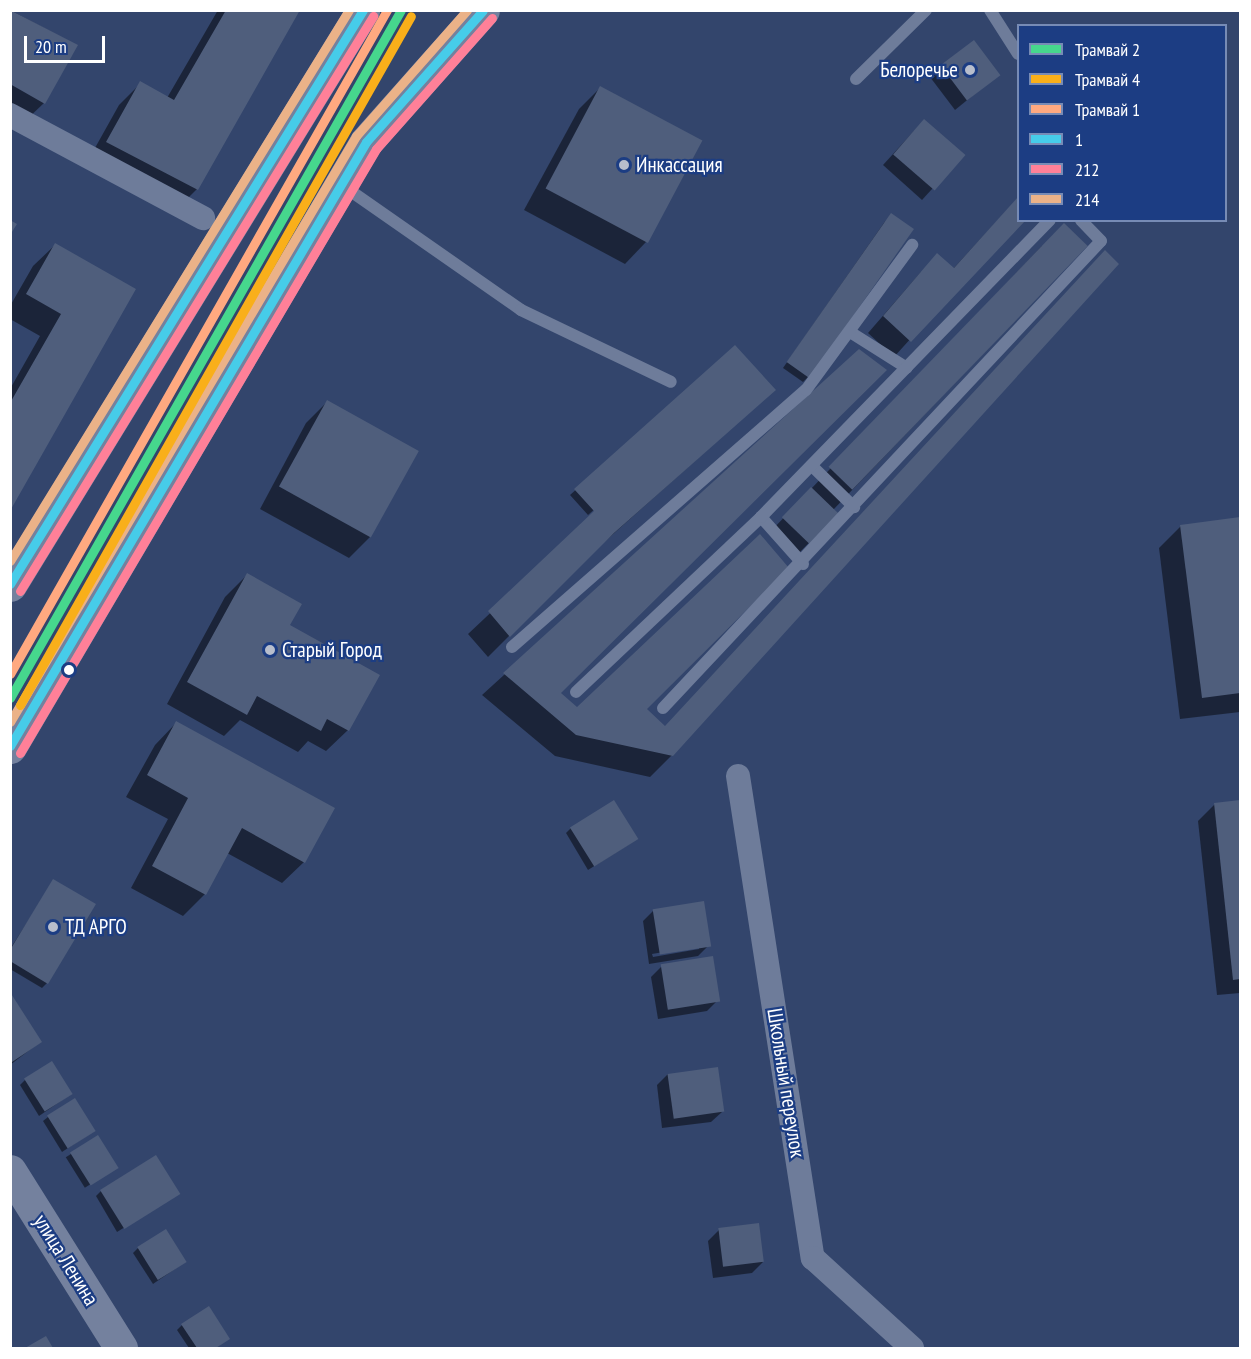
<!DOCTYPE html>
<meta charset="utf-8">
<style>
body{margin:0}
#map{position:relative;width:1251px;height:1359px;overflow:hidden;background:#33456c;font-family:"PT Sans Narrow",sans-serif}
div>[style]{position:absolute}
.shadow>*{inset:0;background:#0007;transform-origin:0 0}
.building>*{inset:0;background:#4f5e7c;transform-origin:0 0}
.service>*{height:12px;margin:-6px;padding:0 6px;transform-origin:6px;border-radius:6px;background:#6e7c9a}
.minor>*{height:24px;margin:-12px;padding:0 12px;transform-origin:12px;border-radius:12px;background:#6e7c9a}
.secondary>*{height:33px;margin:-16.5px;padding:0 16.5px;transform-origin:16.5px;border-radius:16.5px;background:#74819e}
.bus-1>*{height:9px;margin:-4.5px;padding:0 4.5px;transform-origin:4.5px;border-radius:4.5px;background:#46cce9}
.bus-2>*{height:9px;margin:-4.5px;padding:0 4.5px;transform-origin:4.5px;border-radius:4.5px;background:#ff8098}
.bus-3>*{height:9px;margin:-4.5px;padding:0 4.5px;transform-origin:4.5px;border-radius:4.5px;background:#ebb288}
.tram-1>*{height:9px;margin:-4.5px;padding:0 4.5px;transform-origin:4.5px;border-radius:4.5px;background:#46d78d}
.tram-2>*{height:9px;margin:-4.5px;padding:0 4.5px;transform-origin:4.5px;border-radius:4.5px;background:#f9af1a}
.tram-3>*{height:9px;margin:-4.5px;padding:0 4.5px;transform-origin:4.5px;border-radius:4.5px;background:#ffa980}
.dots>*{width:16px;height:16px;translate:-50% -50%;box-sizing:border-box;border:3px solid #1c3d83;border-radius:50%}
span{translate:-50% -50%;white-space:nowrap;text-align:center;line-height:1.15;-webkit-text-stroke:4.5px #1c3d83;paint-order:stroke}
.poi-label{font-size:21px;color:#fff}
.right{translate:-100% -50%;text-align:right}
.left{translate:0 -50%;text-align:left}
.street-label{font-size:21px;color:#fff}
.frame{position:absolute;inset:0;border:12px solid #fff;pointer-events:none}
.legend{position:absolute;left:1017px;top:24px;width:210px;height:198px;box-sizing:border-box;background:#1c3d83;border:2px solid #778bb5;margin:0;padding:8px 10px;list-style:none;font-size:18px;color:#fff}
.legend li{display:flex;align-items:center;gap:12px;height:30px}
.legend b{width:30px;border:2px solid #778bb5}
.scale{position:absolute;left:24px;top:36px;width:81px;height:27px;box-sizing:border-box;border:3px solid #fff;border-top:0;padding-left:8px;font-size:18px;line-height:21px;white-space:nowrap;color:#fff;-webkit-text-stroke:4px #1c3d83;paint-order:stroke}
</style>
<div id="map">
<div class="shadow">
<i style="clip-path:polygon(10px 10px,76px 45px,44px 103px,22px 124px,10px 118px)"></i>
<i style="clip-path:polygon(218px 10px,298px 10px,197px 189px,175px 211px,86px 164px,119px 105px,141px 83px,167px 98px)"></i>
<i style="clip-path:polygon(941px 66px,998px 75px,955px 110px,930px 77px)"></i>
<i style="clip-path:polygon(600px 88px,646px 242px,625px 264px,524px 210px,579px 109px)"></i>
<i style="clip-path:polygon(914px 131px,963px 155px,922px 200px,883px 165px)"></i>
<i style="clip-path:polygon(1018px 198px,1018px 220px,894px 357px,868px 333px,921px 272px,953px 269px)"></i>
<i style="clip-path:polygon(886px 220px,808px 377px,803px 382px,783px 368px)"></i>
<i style="clip-path:polygon(55px 245px,134px 290px,10px 507px,10px 389px,40px 336px,10px 319px,10px 306px,33px 266px)"></i>
<i style="clip-path:polygon(1042px 246px,1086px 246px,833px 510px,837px 514px,798px 554px,772px 530px)"></i>
<i style="clip-path:polygon(735px 347px,774px 390px,592px 553px,488px 657px,468px 634px,726px 392px,588px 515px,570px 495px)"></i>
<i style="clip-path:polygon(859px 351px,559px 693px,577px 709px,645px 709px,672px 755px,650px 777px,555px 756px,482px 695px)"></i>
<i style="clip-path:polygon(327px 402px,371px 536px,349px 558px,260px 509px,306px 423px)"></i>
<i style="clip-path:polygon(1240px 519px,1240px 712px,1180px 719px,1159px 548px,1181px 526px)"></i>
<i style="clip-path:polygon(247px 575px,288px 625px,348px 730px,326px 751px,308px 741px,298px 752px,240px 720px,224px 736px,167px 704px,225px 597px)"></i>
<i style="clip-path:polygon(176px 723px,304px 862px,282px 883px,227px 853px,205px 894px,183px 916px,131px 888px,168px 819px,126px 797px,155px 745px)"></i>
<i style="clip-path:polygon(1240px 801px,1240px 993px,1217px 995px,1198px 821px,1215px 804px)"></i>
<i style="clip-path:polygon(571px 828px,631px 843px,588px 870px,566px 833px)"></i>
<i style="clip-path:polygon(54px 881px,47px 983px,42px 988px,10px 969px,10px 949px)"></i>
<i style="clip-path:polygon(evenodd,653px 911px,709px 945px,698px 956px,649px 964px,643px 921px,653px 911px,699px 946px,699px 949px,653px 957px,652px 954px,699px 946px)"></i>
<i style="clip-path:polygon(662px 966px,718px 1000px,707px 1011px,658px 1019px,651px 977px)"></i>
<i style="clip-path:polygon(10px 995px,40px 1042px,10px 1065px)"></i>
<i style="clip-path:polygon(668px 1074px,722px 1112px,711px 1122px,662px 1128px,657px 1085px)"></i>
<i style="clip-path:polygon(25px 1080px,71px 1094px,39px 1116px,20px 1085px)"></i>
<i style="clip-path:polygon(48px 1117px,94px 1131px,62px 1152px,43px 1121px)"></i>
<i style="left:98px;top:1137px;width:36px;height:38px;rotate:58deg"></i>
<i style="clip-path:polygon(101px 1191px,178px 1194px,117px 1232px,96px 1196px)"></i>
<i style="clip-path:polygon(719px 1230px,763px 1262px,752px 1273px,713px 1278px,708px 1241px)"></i>
<i style="clip-path:polygon(138px 1248px,185px 1262px,153px 1284px,133px 1253px)"></i>
<i style="clip-path:polygon(182px 1325px,228px 1339px,216px 1348px,189px 1348px,177px 1330px)"></i>
</div>
<div class="building">
<i style="clip-path:polygon(10px 10px,78px 45px,45px 104px,10px 84px)"></i>
<i style="clip-path:polygon(226px 10px,300px 10px,198px 190px,106px 142px,140px 81px,174px 100px)"></i>
<i style="left:974px;top:40px;width:44px;height:42px;rotate:53deg"></i>
<i style="left:600px;top:86px;width:116px;height:116px;rotate:28deg"></i>
<i style="left:924px;top:119px;width:55px;height:47px;rotate:41deg"></i>
<i style="clip-path:polygon(1018px 197px,1018px 220px,1026px 220px,911px 342px,883px 316px,937px 253px,954px 268px)"></i>
<i style="left:891px;top:213px;width:28px;height:182px;rotate:35deg"></i>
<i style="clip-path:polygon(10px 220px,17px 224px,10px 235px)"></i>
<i style="left:1064px;top:223px;width:33px;height:339px;rotate:44deg"></i>
<i style="clip-path:polygon(55px 243px,136px 289px,10px 511px,10px 403px,61px 314px,26px 294px)"></i>
<i style="clip-path:polygon(1105px 250px,1119px 264px,673px 756px,576px 735px,503px 673px,859px 349px,887px 370px,561px 693px,577px 707px,760px 534px,789px 568px,647px 709px,665px 726px)"></i>
<i style="clip-path:polygon(735px 345px,776px 390px,614px 533px,510px 637px,488px 611px,594px 511px,574px 489px)"></i>
<i style="left:327px;top:400px;width:105px;height:99px;rotate:29deg"></i>
<i style="left:811px;top:487px;width:39px;height:42px;rotate:44deg"></i>
<i style="clip-path:polygon(1240px 517px,1240px 693px,1202px 698px,1180px 525px)"></i>
<i style="clip-path:polygon(247px 573px,302px 604px,290px 625px,380px 675px,349px 731px,327px 719px,321px 731px,257px 696px,247px 715px,187px 682px)"></i>
<i style="clip-path:polygon(176px 721px,335px 808px,305px 863px,242px 828px,206px 895px,152px 866px,188px 798px,147px 775px)"></i>
<i style="left:614px;top:800px;width:46px;height:52px;rotate:58deg"></i>
<i style="clip-path:polygon(1240px 800px,1240px 979px,1233px 980px,1214px 803px)"></i>
<i style="clip-path:polygon(53px 879px,96px 904px,48px 984px,10px 961px,10px 950px)"></i>
<i style="left:704px;top:901px;width:46px;height:52px;rotate:81deg"></i>
<i style="left:713px;top:956px;width:46px;height:53px;rotate:81deg"></i>
<i style="clip-path:polygon(10px 992px,42px 1042px,12px 1062px,10px 1059px)"></i>
<i style="left:52px;top:1061px;width:39px;height:33px;rotate:58deg"></i>
<i style="left:718px;top:1067px;width:45px;height:51px;rotate:82deg"></i>
<i style="left:75px;top:1098px;width:39px;height:33px;rotate:58deg"></i>
<i style="left:98px;top:1135px;width:39px;height:33px;rotate:58deg"></i>
<i style="left:156px;top:1155px;width:46px;height:66px;rotate:58deg"></i>
<i style="left:759px;top:1223px;width:39px;height:41px;rotate:83deg"></i>
<i style="left:166px;top:1229px;width:39px;height:34px;rotate:58deg"></i>
<i style="clip-path:polygon(209px 1306px,230px 1339px,216px 1348px,197px 1348px,181px 1324px)"></i>
<i style="clip-path:polygon(46px 1336px,53px 1348px,25px 1348px)"></i>
</div>
<div class="service">
<i style="left:990px;top:10px;width:52px;rotate:57.5deg"></i>
<i style="left:856px;top:79px;width:98px;rotate:-44.6deg"></i>
<i style="left:342px;top:185px;width:218px;rotate:34.9deg"></i>
<i style="left:521px;top:310px;width:166px;rotate:25.6deg"></i>
<i style="left:850px;top:332px;width:67px;rotate:32.3deg"></i>
<i style="left:812px;top:466px;width:59px;rotate:44.3deg"></i>
<i style="left:761px;top:517px;width:63px;rotate:48.2deg"></i>
<i style="left:512px;top:647px;width:390px;rotate:-41.2deg"></i>
<i style="left:806px;top:390px;width:180px;rotate:-53.8deg"></i>
<i style="left:576px;top:692px;width:255px;rotate:-43.4deg"></i>
<i style="left:761px;top:517px;width:414px;rotate:-45.8deg"></i>
<i style="left:663px;top:708px;width:640px;rotate:-46.84deg"></i>
<i style="left:1101px;top:241px;width:29px;rotate:-134deg"></i>
</div>
<div class="minor">
<i style="left:10px;top:115px;width:219px;rotate:28.1deg"></i>
<i style="left:738px;top:776px;width:488px;rotate:81.2deg"></i>
<i style="left:813px;top:1258px;width:134px;rotate:42.3deg"></i>
</div>
<div class="secondary">
<i style="left:10px;top:585px;width:675px;rotate:-58.45deg"></i>
<i style="left:10px;top:747px;width:702px;rotate:-59.53deg"></i>
<i style="left:366px;top:142px;width:176px;rotate:-48.4deg"></i>
<i style="left:10px;top:1171px;width:209px;rotate:57.9deg"></i>
</div>
<div class="bus-1">
<i style="left:10px;top:584px;width:674px;rotate:-58.41deg"></i>
<i style="left:10px;top:746px;width:701px;rotate:-59.48deg"></i>
<i style="left:366px;top:142px;width:176px;rotate:-48.4deg"></i>
</div>
<div class="bus-2">
<i style="left:20px;top:591px;width:675px;rotate:-58.45deg"></i>
<i style="left:20px;top:753px;width:701px;rotate:-59.48deg"></i>
<i style="left:376px;top:149px;width:175px;rotate:-48.5deg"></i>
</div>
<div class="bus-3">
<i style="left:10px;top:561px;width:647px;rotate:-58.4deg"></i>
<i style="left:10px;top:722px;width:681px;rotate:-59.44deg"></i>
<i style="left:356px;top:136px;width:168px;rotate:-48.6deg"></i>
</div>
<div class="tram-1">
<i style="left:10px;top:698px;width:791px;rotate:-60.39deg"></i>
</div>
<div class="tram-2">
<i style="left:20px;top:705px;width:792px;rotate:-60.43deg"></i>
</div>
<div class="tram-3">
<i style="left:10px;top:674px;width:764px;rotate:-60.41deg"></i>
</div>
<div class="dots">
<i style="left:970px;top:70px;background:#b8becc"></i>
<i style="left:624px;top:165px;background:#b8becc"></i>
<i style="left:270px;top:650px;background:#b8becc"></i>
<i style="left:69px;top:670px;background:#fff"></i>
<i style="left:53px;top:927px;background:#b8becc"></i>
</div>
<div class="poi-label">
<span class="right" style="left:958px;top:70px">Белоречье</span>
<span class="left" style="left:636px;top:165px">Инкассация</span>
<span class="left" style="left:282px;top:650px">Старый Город</span>
<span class="left" style="left:65px;top:927px">ТД АРГО</span>
</div>
<div class="street-label">
<span style="left:786px;top:1083px;rotate:81deg">Школьный переулок</span>
<span style="left:66px;top:1260px;rotate:58deg">улица Ленина</span>
</div>
<div class="frame"></div>
<ul class="legend">
<li><b style="height:8px;background:#46d78d"></b>Трамвай 2</li>
<li><b style="height:8px;background:#f9af1a"></b>Трамвай 4</li>
<li><b style="height:8px;background:#ffa980"></b>Трамвай 1</li>
<li><b style="height:8px;background:#46cce9"></b>1</li>
<li><b style="height:8px;background:#ff8098"></b>212</li>
<li><b style="height:8px;background:#ebb288"></b>214</li>
</ul>
<div class="scale">20 m</div>
</div>
